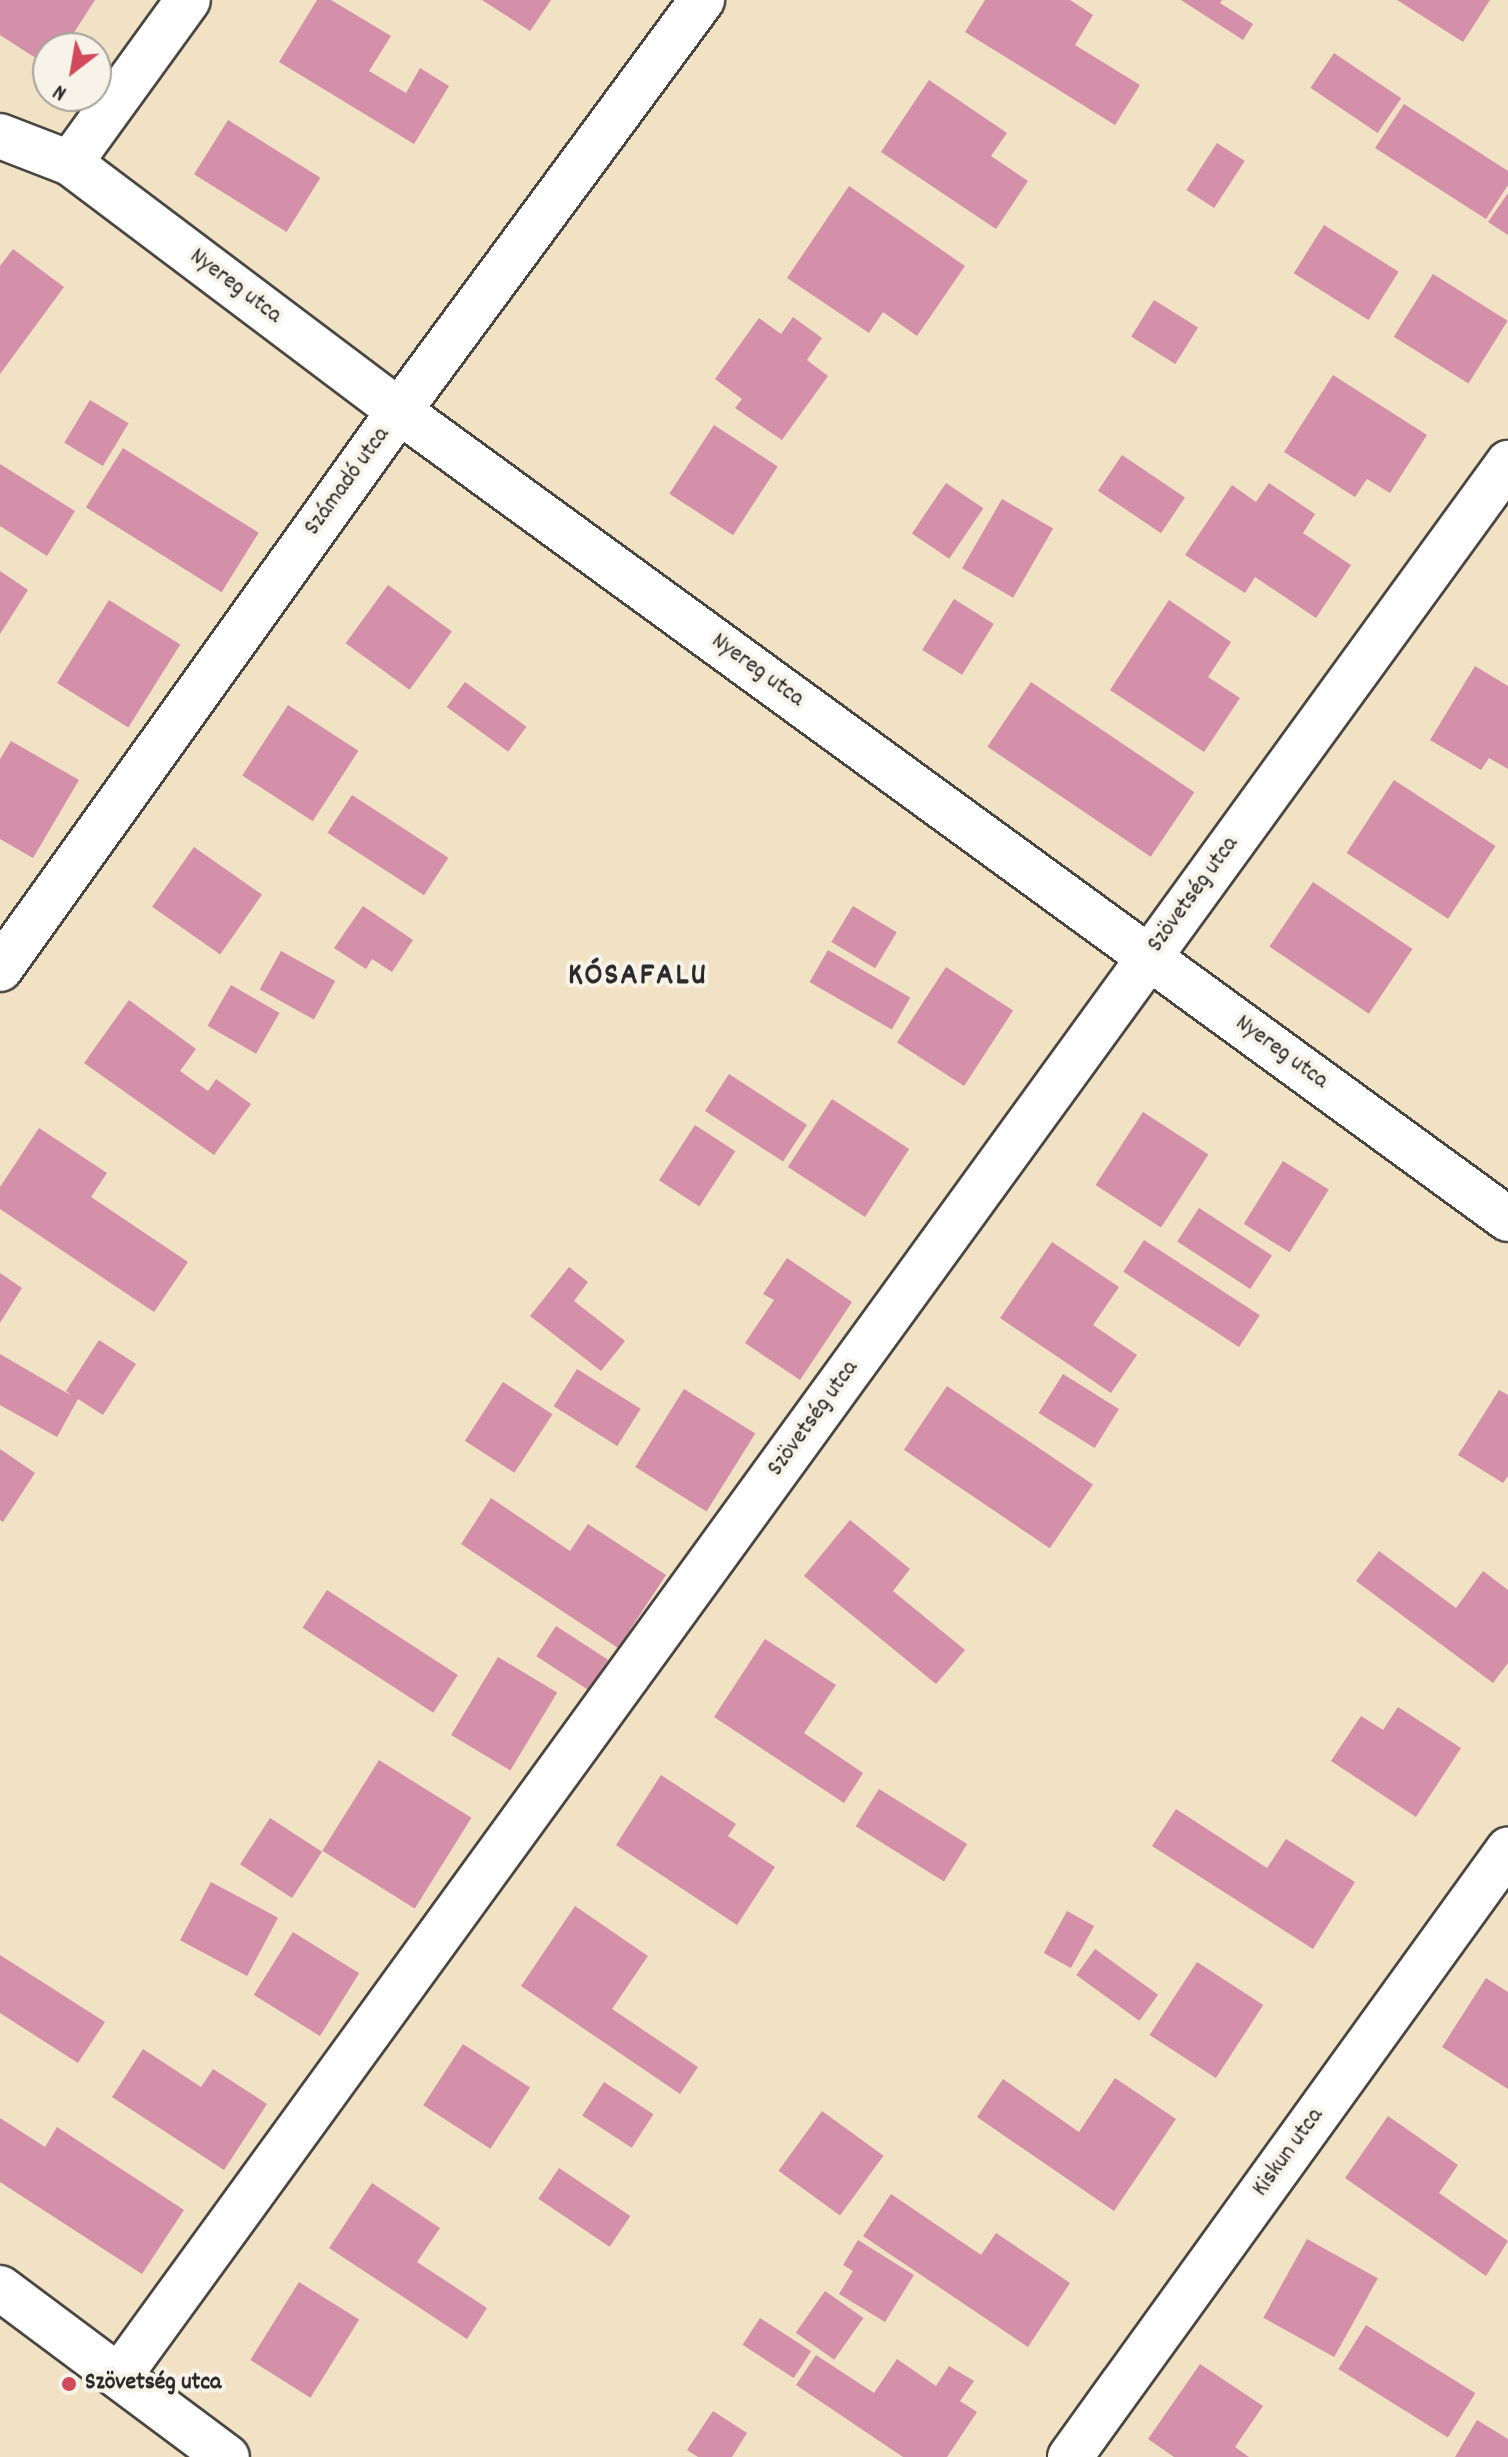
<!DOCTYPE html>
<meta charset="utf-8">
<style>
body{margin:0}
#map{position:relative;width:1508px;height:2457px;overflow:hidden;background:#f1e2c6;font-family:Dekko,sans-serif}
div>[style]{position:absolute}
.building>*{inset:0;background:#d390a8;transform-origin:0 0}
.roads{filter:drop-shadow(2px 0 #494642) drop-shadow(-2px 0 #494642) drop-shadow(0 2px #494642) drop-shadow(0 -2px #494642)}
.minor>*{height:44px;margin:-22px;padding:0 22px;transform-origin:22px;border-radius:22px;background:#fff}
.tertiary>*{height:44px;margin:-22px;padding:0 22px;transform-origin:22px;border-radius:22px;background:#fff}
.dots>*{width:22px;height:22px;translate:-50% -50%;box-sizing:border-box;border:4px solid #f7f3e8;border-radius:50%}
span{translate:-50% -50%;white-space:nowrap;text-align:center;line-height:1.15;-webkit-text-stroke:8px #f7f3e8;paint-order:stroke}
.street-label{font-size:24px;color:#2b2b2b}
.poi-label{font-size:24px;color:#2b2b2b;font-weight:700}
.left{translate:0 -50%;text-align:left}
.district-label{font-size:32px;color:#2b2b2b;font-weight:700;letter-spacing:2px}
.north{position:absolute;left:32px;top:32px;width:80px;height:80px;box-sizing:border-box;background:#f7f3e8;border:2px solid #a5a39c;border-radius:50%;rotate:211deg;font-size:22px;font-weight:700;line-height:32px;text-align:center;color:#2b2b2b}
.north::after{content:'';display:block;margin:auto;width:28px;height:36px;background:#d1495b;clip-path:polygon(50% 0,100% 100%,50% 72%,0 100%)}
</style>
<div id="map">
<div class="building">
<i style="clip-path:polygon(0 0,95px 0,64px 48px,48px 48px,48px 66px,0 35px)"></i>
<i style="clip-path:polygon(317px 0,331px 0,391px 36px,369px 71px,406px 93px,420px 68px,449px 86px,414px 144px,279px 62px)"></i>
<i style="clip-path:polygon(482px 0,551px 0,530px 31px)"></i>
<i style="clip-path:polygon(985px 0,1070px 0,1093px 15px,1075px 45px,1140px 85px,1115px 125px,965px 32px)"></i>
<i style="clip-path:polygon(1181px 0,1222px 0,1220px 3px,1253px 24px,1243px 40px)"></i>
<i style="clip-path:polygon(1397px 0,1490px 0,1463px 42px)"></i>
<i style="left:1334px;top:53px;width:81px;height:42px;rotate:34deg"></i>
<i style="clip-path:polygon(929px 80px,1007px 133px,991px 156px,1028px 181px,996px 229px,881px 152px)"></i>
<i style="clip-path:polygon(1404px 104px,1508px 171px,1508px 185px,1486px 219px,1375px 148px)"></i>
<i style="left:228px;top:120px;width:109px;height:64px;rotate:32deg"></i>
<i style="left:1217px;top:143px;width:33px;height:56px;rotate:33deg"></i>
<i style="clip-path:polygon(849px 186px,965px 266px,917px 336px,883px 312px,869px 333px,787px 278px)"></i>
<i style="clip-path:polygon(1508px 193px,1508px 235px,1488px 222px)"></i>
<i style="left:1324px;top:225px;width:88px;height:57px;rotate:32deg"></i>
<i style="clip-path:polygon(13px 249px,64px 287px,0 374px,0 266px)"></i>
<i style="left:1433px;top:274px;width:88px;height:74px;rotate:32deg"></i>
<i style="left:1154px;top:300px;width:52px;height:43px;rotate:32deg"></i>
<i style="clip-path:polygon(793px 317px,822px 338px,807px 360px,828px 376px,782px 440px,735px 408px,742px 399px,715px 379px,759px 318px,781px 334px)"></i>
<i style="clip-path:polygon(1333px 375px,1427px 435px,1390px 493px,1367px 479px,1355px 497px,1284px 452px)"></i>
<i style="left:90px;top:400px;width:45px;height:50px;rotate:31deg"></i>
<i style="left:714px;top:425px;width:76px;height:82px;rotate:33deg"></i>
<i style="left:123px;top:448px;width:160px;height:70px;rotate:32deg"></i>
<i style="left:1122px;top:455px;width:76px;height:43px;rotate:34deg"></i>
<i style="clip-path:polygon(0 464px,75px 511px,47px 556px,0 526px)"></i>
<i style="left:946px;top:483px;width:45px;height:61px;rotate:34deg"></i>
<i style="clip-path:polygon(1269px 483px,1315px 514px,1303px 533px,1351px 565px,1316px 618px,1255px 577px,1245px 593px,1185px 555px,1232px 485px,1256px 502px)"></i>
<i style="left:1002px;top:499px;width:59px;height:80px;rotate:30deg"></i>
<i style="clip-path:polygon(0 571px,28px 590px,0 634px)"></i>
<i style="left:388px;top:585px;width:79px;height:72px;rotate:36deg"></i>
<i style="left:954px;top:599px;width:47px;height:60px;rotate:32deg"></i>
<i style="left:109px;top:600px;width:84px;height:98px;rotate:32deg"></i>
<i style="clip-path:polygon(1169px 600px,1231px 642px,1208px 677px,1240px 698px,1204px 752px,1110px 690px)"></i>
<i style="clip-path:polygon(1475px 666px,1508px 686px,1508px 769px,1489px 758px,1481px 770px,1430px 740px)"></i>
<i style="left:465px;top:682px;width:76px;height:31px;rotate:36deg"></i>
<i style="left:1031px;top:682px;width:197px;height:78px;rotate:34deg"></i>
<i style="left:288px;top:705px;width:84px;height:84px;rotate:33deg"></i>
<i style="clip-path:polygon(11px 741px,79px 780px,33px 858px,0 839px,0 759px)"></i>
<i style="left:1394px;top:780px;width:121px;height:87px;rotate:33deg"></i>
<i style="left:352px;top:795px;width:115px;height:45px;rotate:33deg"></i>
<i style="left:194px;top:847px;width:83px;height:73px;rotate:35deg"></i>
<i style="left:1313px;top:882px;width:120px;height:78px;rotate:34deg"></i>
<i style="clip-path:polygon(363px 906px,413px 940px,392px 972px,372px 959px,366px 969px,334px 948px)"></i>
<i style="left:853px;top:906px;width:51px;height:42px;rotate:31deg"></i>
<i style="left:828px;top:950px;width:95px;height:37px;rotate:30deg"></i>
<i style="left:281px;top:951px;width:62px;height:44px;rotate:29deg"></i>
<i style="left:946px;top:967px;width:80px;height:90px;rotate:33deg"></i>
<i style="left:231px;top:985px;width:56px;height:47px;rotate:30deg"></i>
<i style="clip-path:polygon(129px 1000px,196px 1049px,180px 1071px,208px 1091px,216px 1079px,251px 1104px,214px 1155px,84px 1063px)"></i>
<i style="left:729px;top:1074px;width:93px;height:44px;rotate:33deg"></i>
<i style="left:832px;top:1099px;width:92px;height:81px;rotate:33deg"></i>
<i style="left:1143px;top:1112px;width:78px;height:87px;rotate:33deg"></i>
<i style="left:695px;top:1125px;width:48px;height:66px;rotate:33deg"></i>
<i style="clip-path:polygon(39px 1128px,107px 1173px,91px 1197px,188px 1262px,154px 1312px,0 1209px,0 1187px)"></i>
<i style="left:1283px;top:1161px;width:54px;height:74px;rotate:32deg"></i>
<i style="left:1199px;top:1208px;width:87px;height:40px;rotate:33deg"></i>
<i style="left:1144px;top:1240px;width:138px;height:38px;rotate:33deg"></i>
<i style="clip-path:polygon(1052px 1242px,1119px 1287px,1093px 1325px,1137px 1355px,1111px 1393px,1000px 1318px)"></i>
<i style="clip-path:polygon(787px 1258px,852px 1302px,800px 1380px,745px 1343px,774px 1300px,763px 1294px)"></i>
<i style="clip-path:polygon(569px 1267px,588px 1282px,574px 1301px,625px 1341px,601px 1371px,530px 1316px)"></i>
<i style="clip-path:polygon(0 1273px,22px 1288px,0 1323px)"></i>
<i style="clip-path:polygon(99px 1340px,136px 1364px,103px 1415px,78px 1399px,57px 1437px,0 1405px,0 1354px,72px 1396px,66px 1391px)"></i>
<i style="left:577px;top:1369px;width:75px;height:44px;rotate:32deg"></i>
<i style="left:1063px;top:1374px;width:66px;height:46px;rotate:32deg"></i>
<i style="left:503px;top:1382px;width:59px;height:70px;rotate:33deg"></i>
<i style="left:947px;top:1386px;width:176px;height:77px;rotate:34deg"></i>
<i style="left:684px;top:1389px;width:84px;height:92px;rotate:32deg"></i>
<i style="clip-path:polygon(1499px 1390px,1508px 1395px,1508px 1476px,1503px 1483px,1458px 1455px)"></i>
<i style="clip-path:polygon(0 1449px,35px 1473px,3px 1522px,0 1520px)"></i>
<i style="clip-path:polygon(491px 1498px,570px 1551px,588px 1524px,666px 1575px,618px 1648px,461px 1544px)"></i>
<i style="clip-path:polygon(850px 1520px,910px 1569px,893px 1591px,965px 1650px,936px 1684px,804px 1576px)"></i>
<i style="clip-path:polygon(1379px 1551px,1456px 1608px,1483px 1571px,1508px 1590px,1508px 1663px,1493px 1683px,1356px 1581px)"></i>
<i style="left:327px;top:1590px;width:156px;height:45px;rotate:33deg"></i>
<i style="left:556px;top:1626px;width:62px;height:36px;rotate:33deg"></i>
<i style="clip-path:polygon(765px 1639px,836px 1685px,804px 1733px,863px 1773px,844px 1803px,714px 1717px)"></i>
<i style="left:498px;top:1657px;width:69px;height:91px;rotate:31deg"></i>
<i style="clip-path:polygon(1398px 1707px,1461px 1748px,1416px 1817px,1331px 1761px,1361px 1716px,1383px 1730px)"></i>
<i style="left:379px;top:1760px;width:109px;height:107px;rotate:32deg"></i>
<i style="clip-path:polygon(661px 1775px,736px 1824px,728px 1836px,775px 1867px,737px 1925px,616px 1845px)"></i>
<i style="left:879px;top:1789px;width:104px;height:44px;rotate:32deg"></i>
<i style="clip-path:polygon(1176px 1809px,1267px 1868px,1286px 1839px,1355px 1882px,1313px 1949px,1152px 1846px)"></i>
<i style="left:270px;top:1818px;width:62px;height:55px;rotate:33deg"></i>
<i style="left:211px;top:1882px;width:76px;height:66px;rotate:28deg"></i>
<i style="clip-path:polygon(575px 1906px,648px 1956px,612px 2009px,698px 2067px,680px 2094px,521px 1986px)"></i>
<i style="left:1067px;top:1911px;width:31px;height:48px;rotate:29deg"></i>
<i style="left:293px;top:1932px;width:78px;height:74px;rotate:32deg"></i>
<i style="left:1095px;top:1949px;width:78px;height:32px;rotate:36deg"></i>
<i style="clip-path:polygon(0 1955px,105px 2022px,78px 2063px,0 2013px)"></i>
<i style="left:1197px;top:1962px;width:79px;height:87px;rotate:33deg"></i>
<i style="clip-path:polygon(1486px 1978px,1508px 1992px,1508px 2089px,1442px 2047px)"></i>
<i style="left:463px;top:2044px;width:80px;height:73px;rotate:33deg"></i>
<i style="clip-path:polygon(143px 2049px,201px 2087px,213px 2069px,267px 2104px,224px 2170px,112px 2097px)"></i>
<i style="clip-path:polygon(1115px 2078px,1176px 2119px,1114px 2211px,977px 2117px,1003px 2079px,1079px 2132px)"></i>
<i style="left:604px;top:2082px;width:59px;height:40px;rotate:33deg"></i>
<i style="left:822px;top:2111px;width:76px;height:74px;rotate:36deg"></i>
<i style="clip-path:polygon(1388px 2116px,1458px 2165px,1439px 2193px,1508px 2241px,1486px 2276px,1345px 2178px)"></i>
<i style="clip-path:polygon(0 2118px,45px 2147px,57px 2127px,184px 2210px,142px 2274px,0 2182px)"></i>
<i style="left:559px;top:2168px;width:86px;height:37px;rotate:34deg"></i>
<i style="clip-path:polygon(372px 2183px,440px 2228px,417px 2262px,487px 2308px,467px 2339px,329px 2248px)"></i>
<i style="clip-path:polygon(891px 2194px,981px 2255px,996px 2233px,1070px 2283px,1028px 2347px,863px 2236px)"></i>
<i style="left:1307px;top:2239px;width:81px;height:90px;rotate:29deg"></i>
<i style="clip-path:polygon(858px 2240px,914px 2275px,885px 2322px,839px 2294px,853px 2271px,843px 2265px)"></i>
<i style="left:299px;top:2282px;width:71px;height:92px;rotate:32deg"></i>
<i style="left:825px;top:2291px;width:47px;height:51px;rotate:35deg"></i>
<i style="left:760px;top:2318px;width:61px;height:32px;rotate:33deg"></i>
<i style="left:1366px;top:2325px;width:129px;height:52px;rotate:32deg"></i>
<i style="clip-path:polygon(816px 2355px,874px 2393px,897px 2359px,936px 2386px,949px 2366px,974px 2381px,960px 2401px,977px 2412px,947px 2457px,903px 2457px,796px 2385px)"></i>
<i style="clip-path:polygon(1200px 2364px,1263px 2406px,1235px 2447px,1249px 2457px,1174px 2457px,1148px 2439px)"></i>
<i style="clip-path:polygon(713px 2411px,747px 2433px,732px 2457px,698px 2457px,687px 2450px)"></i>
<i style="clip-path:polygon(1477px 2420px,1508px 2439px,1508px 2457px,1455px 2457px)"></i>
</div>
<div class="roads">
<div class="minor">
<i style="left:0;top:136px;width:75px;rotate:21.1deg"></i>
<i style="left:70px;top:163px;width:412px;rotate:37deg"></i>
<i style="left:399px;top:411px;width:1372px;rotate:36.08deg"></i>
<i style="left:70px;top:163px;width:201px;rotate:-54.1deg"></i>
<i style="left:0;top:969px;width:686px;rotate:-54.43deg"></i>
<i style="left:399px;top:411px;width:511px;rotate:-53.6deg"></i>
<i style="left:120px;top:2375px;width:2363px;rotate:-54.02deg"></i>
<i style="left:1070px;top:2457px;width:749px;rotate:-54.19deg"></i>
</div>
<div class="tertiary">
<i style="left:0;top:2288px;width:283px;rotate:36.7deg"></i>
</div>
</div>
<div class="dots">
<i style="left:69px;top:2384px;background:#d1495b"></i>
</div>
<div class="street-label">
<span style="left:235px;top:287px;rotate:37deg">Nyereg utca</span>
<span style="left:348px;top:482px;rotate:-54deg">Számadó utca</span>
<span style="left:757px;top:671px;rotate:36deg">Nyereg utca</span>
<span style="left:1194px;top:895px;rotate:-54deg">Szövetség utca</span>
<span style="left:1281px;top:1053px;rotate:36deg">Nyereg utca</span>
<span style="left:814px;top:1419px;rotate:-54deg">Szövetség utca</span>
<span style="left:1289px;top:2153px;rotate:-54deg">Kiskun utca</span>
</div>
<div class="poi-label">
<span class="left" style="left:85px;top:2384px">Szövetség utca</span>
</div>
<div class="district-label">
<span style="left:638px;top:977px">KÓSAFALU</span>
</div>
<div class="north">N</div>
</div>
